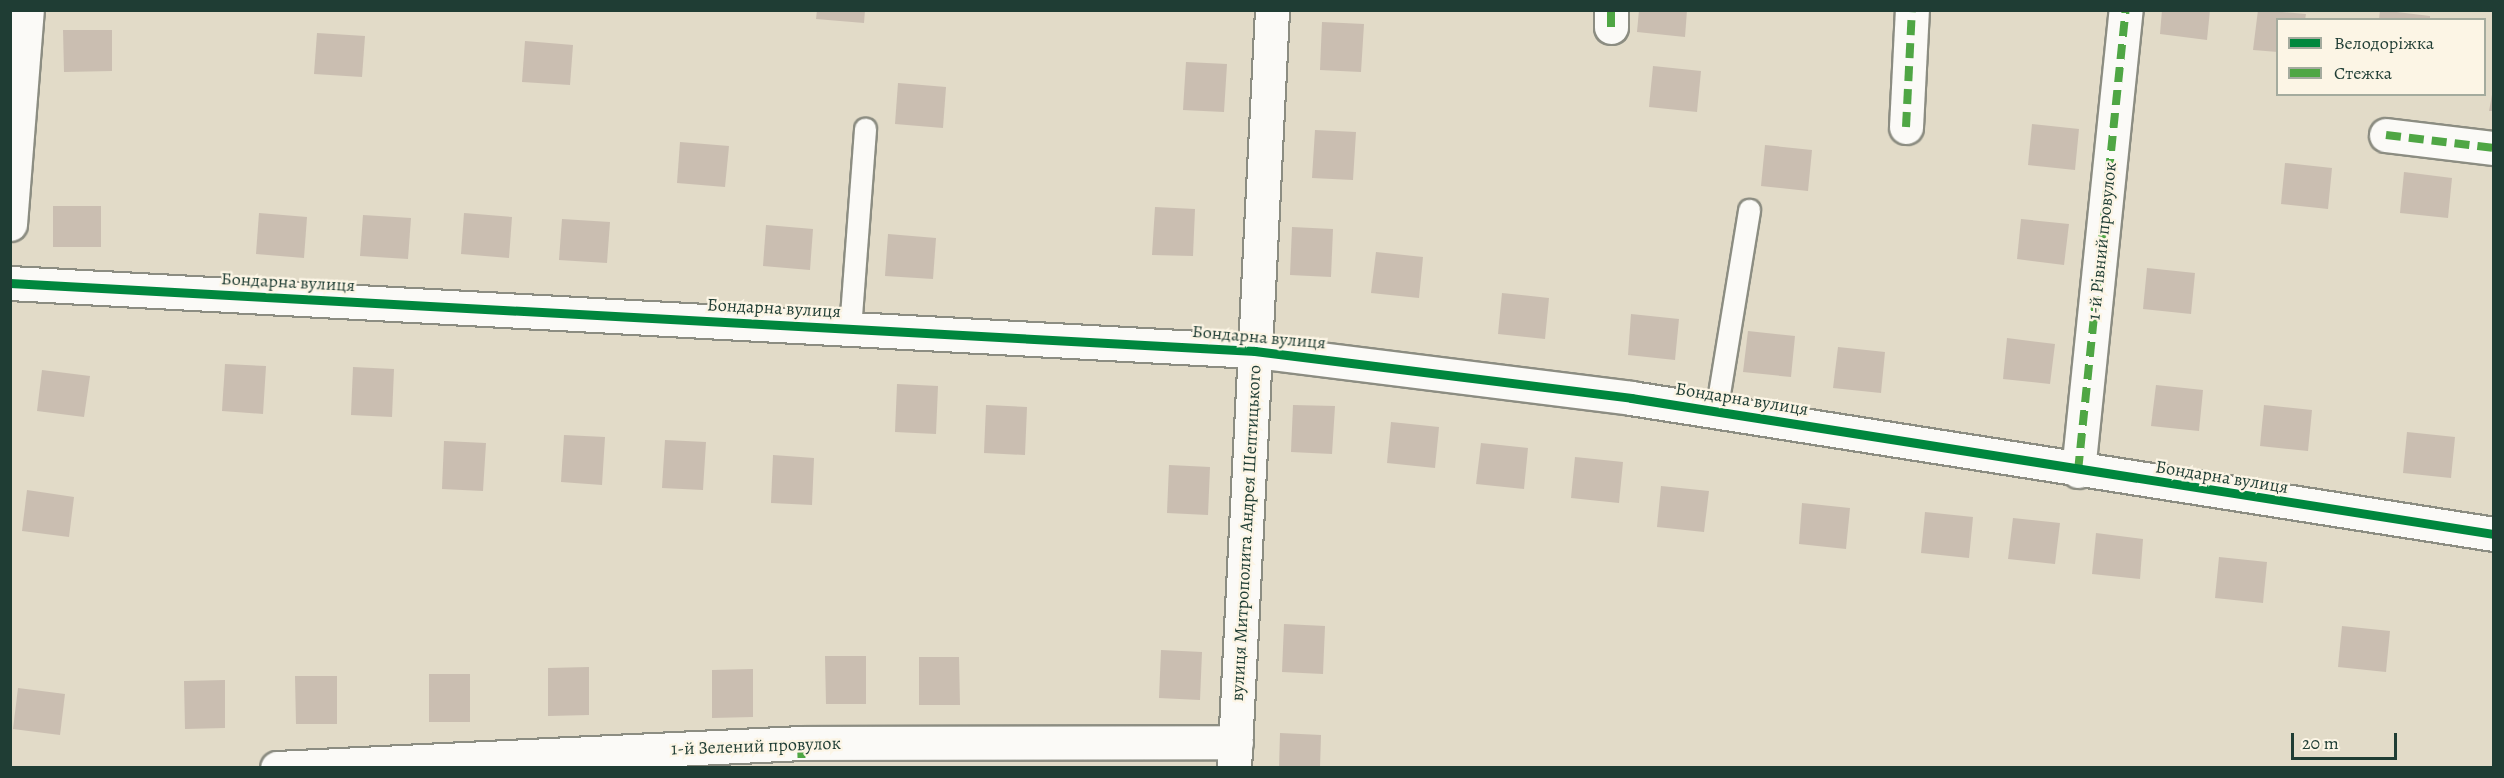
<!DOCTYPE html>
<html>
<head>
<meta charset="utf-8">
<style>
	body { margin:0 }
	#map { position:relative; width:2504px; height:778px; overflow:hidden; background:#e2dbc8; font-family:Alegreya,serif }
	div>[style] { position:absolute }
	.building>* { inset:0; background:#cabeb1 }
	.roads { filter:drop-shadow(2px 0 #8c8d82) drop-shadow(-2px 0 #8c8d82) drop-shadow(0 2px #8c8d82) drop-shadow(0 -2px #8c8d82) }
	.lane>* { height:21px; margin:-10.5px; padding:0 10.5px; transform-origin:10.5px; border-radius:10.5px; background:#fbfaf7 }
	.street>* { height:33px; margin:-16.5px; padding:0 16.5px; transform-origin:16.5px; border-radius:16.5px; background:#fbfaf7 }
	.quiet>* { height:8px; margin-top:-4px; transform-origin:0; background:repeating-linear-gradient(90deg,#4fa644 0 15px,transparent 0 23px) }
	.cycleway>* { height:9px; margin:-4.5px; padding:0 4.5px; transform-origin:4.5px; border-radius:4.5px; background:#00873e }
	span { translate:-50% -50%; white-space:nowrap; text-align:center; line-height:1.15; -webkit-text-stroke:4.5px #fcf5e5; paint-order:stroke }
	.street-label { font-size:18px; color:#1f3d34 }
	.frame { position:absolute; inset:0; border:12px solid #1f3d34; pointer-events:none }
	.legend { position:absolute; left:2276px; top:18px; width:210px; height:78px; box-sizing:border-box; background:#fcf5e5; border:2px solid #a4ab9e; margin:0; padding:8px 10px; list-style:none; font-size:18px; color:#1f3d34 }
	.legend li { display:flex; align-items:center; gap:12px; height:30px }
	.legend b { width:30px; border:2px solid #a4ab9e }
	.scale { position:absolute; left:2291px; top:733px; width:106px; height:27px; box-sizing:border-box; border:3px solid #1f3d34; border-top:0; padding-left:8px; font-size:18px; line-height:21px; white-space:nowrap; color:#1f3d34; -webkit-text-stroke:4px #fcf5e5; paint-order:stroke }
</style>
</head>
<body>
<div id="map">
	<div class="building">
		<i style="clip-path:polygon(817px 10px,865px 10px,864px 23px,816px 19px)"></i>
		<i style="clip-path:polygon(1639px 10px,1687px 10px,1685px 37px,1637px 32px)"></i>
		<i style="clip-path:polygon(2162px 10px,2210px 10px,2207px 40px,2160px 34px)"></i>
		<i style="clip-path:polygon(2258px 10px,2306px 14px,2305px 20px,2278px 20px,2278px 52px,2253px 50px)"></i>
		<i style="clip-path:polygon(2380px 10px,2430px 16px,2430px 20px,2379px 20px)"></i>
		<i style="clip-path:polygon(1322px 22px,1364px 24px,1361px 72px,1320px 70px)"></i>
		<i style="clip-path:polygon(63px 30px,112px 30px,112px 71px,64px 72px)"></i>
		<i style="clip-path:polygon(317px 33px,365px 36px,362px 77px,314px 74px)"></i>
		<i style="clip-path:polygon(525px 41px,573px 45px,570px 85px,522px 82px)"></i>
		<i style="clip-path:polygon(1186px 62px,1227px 64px,1224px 112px,1183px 110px)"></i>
		<i style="clip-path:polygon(1653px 66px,1701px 71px,1697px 112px,1649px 107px)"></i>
		<i style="clip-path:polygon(898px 83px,946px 87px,943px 128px,895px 124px)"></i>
		<i style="clip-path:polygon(2494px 84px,2494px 111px,2489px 111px)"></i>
		<i style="clip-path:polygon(2032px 124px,2079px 129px,2075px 170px,2028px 165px)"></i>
		<i style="clip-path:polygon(1315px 130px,1356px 132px,1353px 180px,1312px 178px)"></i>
		<i style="clip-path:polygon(680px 142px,729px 146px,725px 187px,677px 183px)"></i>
		<i style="clip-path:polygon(1765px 145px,1812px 150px,1808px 191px,1761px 186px)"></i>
		<i style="clip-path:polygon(2285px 163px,2332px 168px,2328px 209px,2281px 204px)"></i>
		<i style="clip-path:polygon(2404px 172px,2452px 178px,2448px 218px,2400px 213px)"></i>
		<i style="clip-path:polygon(53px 206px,101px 206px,101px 247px,53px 247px)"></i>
		<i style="clip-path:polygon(1155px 207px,1195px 209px,1193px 256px,1152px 255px)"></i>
		<i style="clip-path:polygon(259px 213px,307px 217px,304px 258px,256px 254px)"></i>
		<i style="clip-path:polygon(464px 213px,512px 217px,509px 258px,461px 254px)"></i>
		<i style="clip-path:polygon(363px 215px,411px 218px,408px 259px,360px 256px)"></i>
		<i style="clip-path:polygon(562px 219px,610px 222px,607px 263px,559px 260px)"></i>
		<i style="clip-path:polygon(2021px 219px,2069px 224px,2064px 265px,2017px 259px)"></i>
		<i style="clip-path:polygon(766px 225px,813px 229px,810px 270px,763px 266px)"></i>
		<i style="clip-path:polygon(1292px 227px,1333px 229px,1331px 277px,1290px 275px)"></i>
		<i style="clip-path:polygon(888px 234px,936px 238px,933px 279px,885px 276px)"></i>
		<i style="clip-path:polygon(1376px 252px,1423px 257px,1419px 298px,1371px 293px)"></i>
		<i style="clip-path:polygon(2147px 268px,2195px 273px,2191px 314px,2143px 309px)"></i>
		<i style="clip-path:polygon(1502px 293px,1549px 298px,1545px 339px,1498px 334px)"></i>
		<i style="clip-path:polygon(1631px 314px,1679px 319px,1675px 360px,1628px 355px)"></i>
		<i style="clip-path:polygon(1748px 331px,1795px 336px,1791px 377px,1743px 372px)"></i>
		<i style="clip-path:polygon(2007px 338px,2055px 344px,2050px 384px,2003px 379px)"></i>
		<i style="clip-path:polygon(1838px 347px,1885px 352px,1881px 393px,1833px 388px)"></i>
		<i style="clip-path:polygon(225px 364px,266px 366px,263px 414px,222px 411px)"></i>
		<i style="clip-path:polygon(353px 367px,394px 369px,392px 417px,351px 415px)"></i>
		<i style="clip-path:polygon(42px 370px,90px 376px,84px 417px,37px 411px)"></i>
		<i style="clip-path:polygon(897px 384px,938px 386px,936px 434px,895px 432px)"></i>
		<i style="clip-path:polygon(2156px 385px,2203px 390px,2199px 431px,2151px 426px)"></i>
		<i style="clip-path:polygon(986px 405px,1027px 407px,1025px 455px,984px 453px)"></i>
		<i style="clip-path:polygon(1293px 405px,1335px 406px,1332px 454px,1291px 452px)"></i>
		<i style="clip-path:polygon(2264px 405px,2312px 410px,2308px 451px,2260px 446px)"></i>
		<i style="clip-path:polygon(1391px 422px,1439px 427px,1435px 468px,1387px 463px)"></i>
		<i style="clip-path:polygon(2407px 432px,2455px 437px,2451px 478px,2403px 473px)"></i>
		<i style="clip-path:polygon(564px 435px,605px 437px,602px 485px,561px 482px)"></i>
		<i style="clip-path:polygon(665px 440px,706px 442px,703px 490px,662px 488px)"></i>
		<i style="clip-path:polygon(444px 441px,486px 443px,483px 491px,442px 489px)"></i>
		<i style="clip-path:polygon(1481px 443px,1528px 448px,1524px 489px,1476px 484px)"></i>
		<i style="clip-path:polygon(773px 455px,814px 458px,812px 505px,771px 503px)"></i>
		<i style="clip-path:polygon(1575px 457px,1623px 462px,1619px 503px,1571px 498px)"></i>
		<i style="clip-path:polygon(1169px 465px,1210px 467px,1208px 515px,1167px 513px)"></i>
		<i style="clip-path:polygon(1661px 486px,1709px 491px,1704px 532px,1657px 527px)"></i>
		<i style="clip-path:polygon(27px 490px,74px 497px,69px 537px,22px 531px)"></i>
		<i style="clip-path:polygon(1802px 503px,1850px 508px,1846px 549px,1799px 544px)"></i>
		<i style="clip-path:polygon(1925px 512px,1973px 517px,1969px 558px,1921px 553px)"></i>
		<i style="clip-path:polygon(2013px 518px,2060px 523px,2055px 564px,2008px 559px)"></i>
		<i style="clip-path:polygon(2096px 533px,2143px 539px,2140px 579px,2092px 574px)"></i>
		<i style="clip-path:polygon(2219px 557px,2267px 562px,2263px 603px,2215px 598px)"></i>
		<i style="clip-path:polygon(1284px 624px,1325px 626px,1323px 674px,1282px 672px)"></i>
		<i style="clip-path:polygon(2342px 626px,2390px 631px,2386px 672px,2338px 667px)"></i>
		<i style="clip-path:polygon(1161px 650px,1202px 652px,1200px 700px,1159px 698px)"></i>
		<i style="clip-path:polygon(825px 656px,866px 656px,866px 704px,826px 704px)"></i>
		<i style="clip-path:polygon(919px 657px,959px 657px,960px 705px,919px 705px)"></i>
		<i style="clip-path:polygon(589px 667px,589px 715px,548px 716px,548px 668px)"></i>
		<i style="clip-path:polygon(753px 669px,753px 717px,712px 718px,712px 670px)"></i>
		<i style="clip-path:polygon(429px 674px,470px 674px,470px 722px,429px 722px)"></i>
		<i style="clip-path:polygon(295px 676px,337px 676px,337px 724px,296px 724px)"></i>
		<i style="clip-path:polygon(225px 680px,225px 728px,185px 729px,184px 681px)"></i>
		<i style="clip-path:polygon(18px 688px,65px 694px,60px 735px,13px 729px)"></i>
		<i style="clip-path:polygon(1280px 733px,1321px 735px,1320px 768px,1279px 768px)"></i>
	</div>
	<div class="roads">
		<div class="lane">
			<i style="left:850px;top:329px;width:201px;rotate:-85.7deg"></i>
			<i style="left:1716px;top:412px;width:205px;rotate:-80.7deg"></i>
		</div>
		<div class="street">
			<i style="left:1611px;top:27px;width:17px;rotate:-90deg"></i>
			<i style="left:1906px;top:127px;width:117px;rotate:-87.1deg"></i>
			<i style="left:2386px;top:135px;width:109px;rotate:6.9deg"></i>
			<i style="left:10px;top:224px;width:215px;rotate:-85.5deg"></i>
			<i style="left:10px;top:283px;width:1247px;rotate:3.13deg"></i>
			<i style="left:1255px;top:351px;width:379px;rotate:7.1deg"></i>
			<i style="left:1631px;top:398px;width:874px;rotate:8.96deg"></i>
			<i style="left:2078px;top:471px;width:463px;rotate:-84.1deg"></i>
			<i style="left:277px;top:768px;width:525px;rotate:-2.73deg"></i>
			<i style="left:801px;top:743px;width:435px;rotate:-0.1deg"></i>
			<i style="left:1234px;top:768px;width:759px;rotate:-87.13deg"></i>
		</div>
	</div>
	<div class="quiet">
		<i style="left:1611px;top:27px;width:17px;rotate:-90deg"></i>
		<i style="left:1906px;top:127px;width:117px;rotate:-87.1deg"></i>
		<i style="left:2386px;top:135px;width:109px;rotate:6.9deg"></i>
		<i style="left:2078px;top:471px;width:463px;rotate:-84.1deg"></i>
		<i style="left:801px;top:743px;width:25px;rotate:88deg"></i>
		<i style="left:315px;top:767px;width:1px;rotate:90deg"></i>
	</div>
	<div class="cycleway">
		<i style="left:10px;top:283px;width:1247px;rotate:3.13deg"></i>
		<i style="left:1255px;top:351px;width:379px;rotate:7.1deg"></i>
		<i style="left:1631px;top:398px;width:874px;rotate:8.96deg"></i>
	</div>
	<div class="street-label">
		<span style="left:2102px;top:241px;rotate:-84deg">1-й Рівний провулок</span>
		<span style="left:288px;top:282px;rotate:3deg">Бондарна вулиця</span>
		<span style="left:774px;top:308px;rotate:3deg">Бондарна вулиця</span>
		<span style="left:1259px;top:337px;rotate:5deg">Бондарна вулиця</span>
		<span style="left:1742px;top:399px;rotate:9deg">Бондарна вулиця</span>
		<span style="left:2222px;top:477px;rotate:9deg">Бондарна вулиця</span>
		<span style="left:1246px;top:533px;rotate:-87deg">вулиця Митрополита Андрея Шептицького</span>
		<span style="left:756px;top:746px;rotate:-2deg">1-й Зелений провулок</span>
	</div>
	<div class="frame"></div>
	<ul class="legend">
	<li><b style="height:8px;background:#00873e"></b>Велодоріжка</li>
	<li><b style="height:8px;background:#4fa644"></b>Стежка</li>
	</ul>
	<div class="scale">20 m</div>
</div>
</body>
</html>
